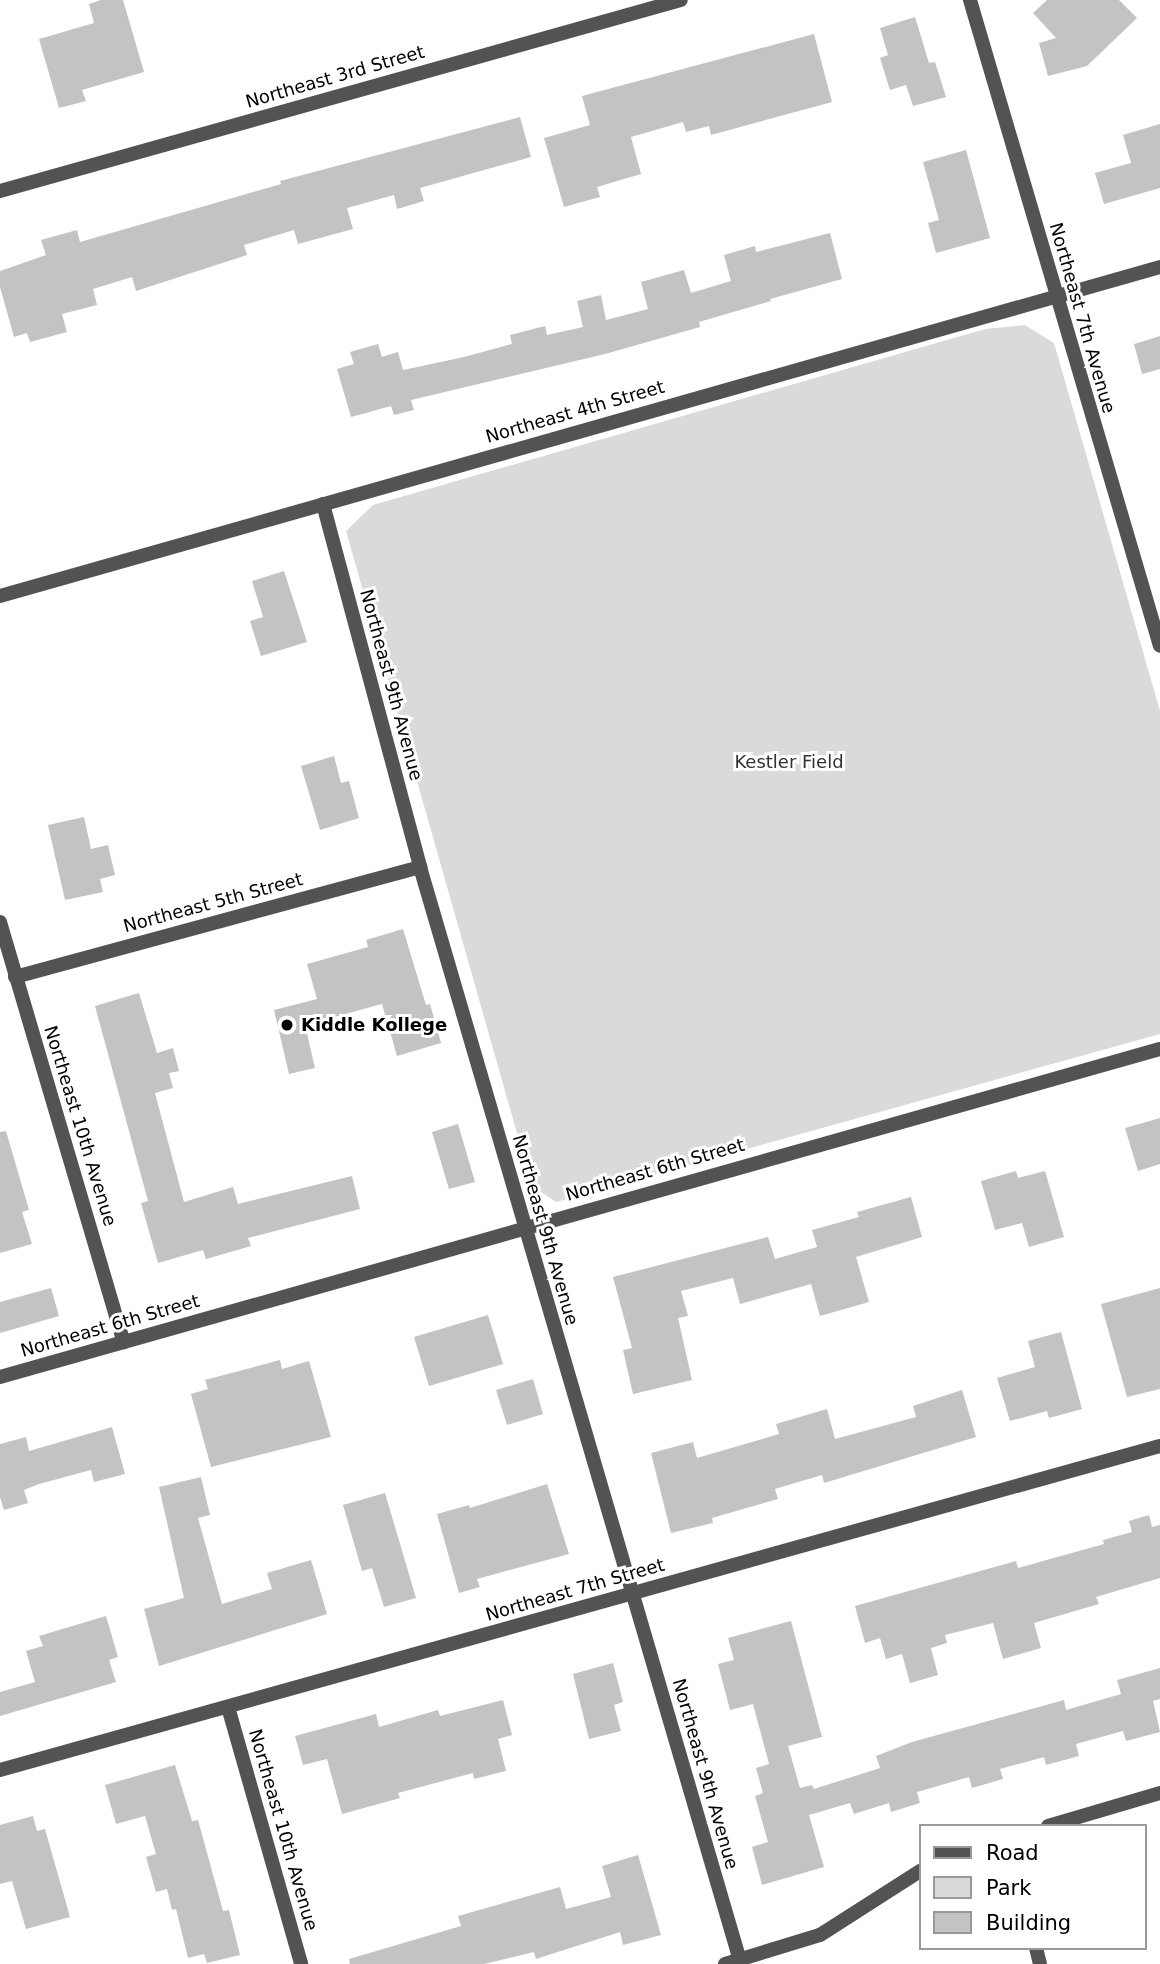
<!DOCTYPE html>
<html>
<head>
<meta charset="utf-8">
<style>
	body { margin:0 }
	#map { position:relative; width:1160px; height:1964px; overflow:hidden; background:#fff; font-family:"DejaVu Sans",sans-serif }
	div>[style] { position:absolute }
	.green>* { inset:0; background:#dadada }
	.building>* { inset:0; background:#c3c3c3 }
	.minor>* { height:14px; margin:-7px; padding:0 7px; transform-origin:7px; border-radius:7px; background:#535353 }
	.dots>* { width:19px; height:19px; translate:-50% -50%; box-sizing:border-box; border:4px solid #fff; border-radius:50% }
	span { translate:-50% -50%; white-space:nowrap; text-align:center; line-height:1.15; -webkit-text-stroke:6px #fff; paint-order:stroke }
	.street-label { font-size:18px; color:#000 }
	.park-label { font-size:18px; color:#313131 }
	.poi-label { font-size:18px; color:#000; font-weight:700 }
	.left { translate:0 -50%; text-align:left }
	.legend { position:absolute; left:919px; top:1824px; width:228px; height:126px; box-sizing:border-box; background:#fff; border:2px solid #999; margin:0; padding:9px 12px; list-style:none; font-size:21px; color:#000 }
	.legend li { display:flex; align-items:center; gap:14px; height:35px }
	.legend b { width:35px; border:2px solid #999 }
</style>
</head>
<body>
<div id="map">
	<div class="green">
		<i style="clip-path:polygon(1025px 325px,1054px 343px,1160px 711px,1160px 1034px,556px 1202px,532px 1186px,346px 531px,373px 505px,985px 329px)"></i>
	</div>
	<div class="building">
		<i style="clip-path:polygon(101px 0,123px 0,144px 72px,82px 90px,86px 101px,59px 108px,39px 39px,94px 23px,89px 4px)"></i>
		<i style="clip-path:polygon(1047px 0,1119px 0,1137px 18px,1087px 66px,1048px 76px,1039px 43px,1056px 38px,1033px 13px)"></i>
		<i style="clip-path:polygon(915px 17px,929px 63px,935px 62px,946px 97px,913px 106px,906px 85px,890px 90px,880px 58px,888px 55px,880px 28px)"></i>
		<i style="clip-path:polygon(814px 34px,832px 102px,711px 135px,709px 126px,686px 132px,683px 122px,631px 137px,641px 174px,597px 187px,600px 197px,564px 207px,544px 138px,590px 125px,582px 96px)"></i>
		<i style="clip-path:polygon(520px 117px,531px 157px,420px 188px,424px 201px,397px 209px,394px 195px,347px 208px,353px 229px,298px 244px,294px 230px,244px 245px,247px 255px,136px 291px,132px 277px,93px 289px,97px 305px,62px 314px,67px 332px,30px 342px,27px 333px,14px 337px,0 287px,0 271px,46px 255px,41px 240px,77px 230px,80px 242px,281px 184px,280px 181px)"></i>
		<i style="clip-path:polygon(1160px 124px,1160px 188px,1104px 204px,1095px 173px,1131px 163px,1123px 135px)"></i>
		<i style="clip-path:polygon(966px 150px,990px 238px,936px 253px,928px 223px,939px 220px,923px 162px)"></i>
		<i style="clip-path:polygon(830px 233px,842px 279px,770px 299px,771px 301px,699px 322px,700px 327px,605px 354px,411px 400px,414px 410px,394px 415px,391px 406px,351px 417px,337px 369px,354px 364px,350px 352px,378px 344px,382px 357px,398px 352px,403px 370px,464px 357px,512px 344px,510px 335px,545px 326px,547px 335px,583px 327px,577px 301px,601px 295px,606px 320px,648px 309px,641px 282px,684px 270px,691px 293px,731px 281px,724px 255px,755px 246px,756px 252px)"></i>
		<i style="clip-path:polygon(1160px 336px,1160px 369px,1142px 374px,1134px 344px)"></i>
		<i style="clip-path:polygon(284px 571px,307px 642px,261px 656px,250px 621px,263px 617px,252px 581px)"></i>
		<i style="clip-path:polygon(334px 756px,341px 783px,349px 781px,359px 818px,320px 830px,301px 766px)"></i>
		<i style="clip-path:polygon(84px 817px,91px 849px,108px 845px,115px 875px,100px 879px,103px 892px,65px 900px,48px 825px)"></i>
		<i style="clip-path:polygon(403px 929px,426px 1005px,430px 1004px,441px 1043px,397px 1056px,382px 1004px,305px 1025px,315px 1068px,289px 1074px,274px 1010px,317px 999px,307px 964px,368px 947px,366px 940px)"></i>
		<i style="clip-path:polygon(139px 993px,157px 1053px,173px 1048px,179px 1071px,169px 1073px,173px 1088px,155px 1093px,184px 1202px,233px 1187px,238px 1204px,352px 1176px,360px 1209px,248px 1238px,251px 1246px,206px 1259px,203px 1250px,158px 1263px,141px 1203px,148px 1201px,95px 1006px)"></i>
		<i style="clip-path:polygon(1160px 1118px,1160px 1164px,1138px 1171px,1125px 1128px)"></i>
		<i style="clip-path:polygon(458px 1124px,475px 1182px,449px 1189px,432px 1132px)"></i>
		<i style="clip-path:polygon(6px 1131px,29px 1210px,22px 1212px,32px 1244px,0 1253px,0 1132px)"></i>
		<i style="clip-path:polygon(1016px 1171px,1018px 1178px,1045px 1171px,1064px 1237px,1029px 1247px,1022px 1223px,995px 1230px,981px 1181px)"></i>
		<i style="clip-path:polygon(911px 1197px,922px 1237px,856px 1257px,869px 1302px,820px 1316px,811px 1284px,740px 1304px,733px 1278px,681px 1291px,688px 1316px,678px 1318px,692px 1380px,633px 1394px,623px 1350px,632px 1348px,613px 1277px,768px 1237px,775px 1259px,817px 1247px,812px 1230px,859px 1217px,857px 1212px)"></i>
		<i style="clip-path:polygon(51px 1288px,59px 1316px,0 1333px,0 1302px)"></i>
		<i style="clip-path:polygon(1160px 1288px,1160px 1389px,1127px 1397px,1101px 1304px)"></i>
		<i style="clip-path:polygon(488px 1315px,503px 1364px,429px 1386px,414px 1337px)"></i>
		<i style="clip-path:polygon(1061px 1332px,1082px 1409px,1049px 1418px,1047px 1411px,1010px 1421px,997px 1378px,1035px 1367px,1028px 1341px)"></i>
		<i style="clip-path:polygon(280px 1360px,282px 1369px,309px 1361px,331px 1437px,211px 1467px,191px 1394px,208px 1389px,205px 1380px)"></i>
		<i style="clip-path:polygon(533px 1379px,543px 1414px,507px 1425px,496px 1390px)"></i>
		<i style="clip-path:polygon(962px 1390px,976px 1437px,824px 1483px,822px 1475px,775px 1489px,778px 1499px,712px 1518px,713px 1523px,671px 1533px,651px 1453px,693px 1442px,697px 1458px,779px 1434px,776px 1424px,827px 1409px,835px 1439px,916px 1417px,913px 1406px)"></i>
		<i style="clip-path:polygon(112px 1427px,125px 1474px,94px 1482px,91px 1470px,39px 1484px,24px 1490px,28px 1503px,4px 1510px,0 1497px,0 1444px,26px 1437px,29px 1451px)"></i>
		<i style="clip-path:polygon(201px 1477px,210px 1515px,198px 1518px,222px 1604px,272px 1589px,267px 1573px,311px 1560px,327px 1614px,159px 1666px,144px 1609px,184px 1598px,159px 1487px)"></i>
		<i style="clip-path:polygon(547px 1484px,569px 1554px,477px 1579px,480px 1587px,459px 1593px,437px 1514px,469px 1505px,470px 1508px)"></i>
		<i style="clip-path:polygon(385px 1493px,416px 1598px,384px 1607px,372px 1568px,362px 1571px,343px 1505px)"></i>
		<i style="clip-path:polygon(1149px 1515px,1152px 1527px,1160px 1525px,1160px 1578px,1096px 1597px,1099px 1604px,1034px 1623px,1041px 1648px,1003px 1659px,993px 1623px,945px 1635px,947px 1643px,931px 1648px,938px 1675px,910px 1683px,902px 1654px,886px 1659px,880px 1638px,865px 1643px,855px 1606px,1016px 1561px,1018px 1568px,1104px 1544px,1103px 1540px,1132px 1532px,1129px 1521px)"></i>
		<i style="clip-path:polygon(106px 1616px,118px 1657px,109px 1660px,116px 1682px,0 1716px,0 1692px,35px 1682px,26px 1651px,43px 1646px,39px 1636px)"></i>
		<i style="clip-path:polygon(791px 1621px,822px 1737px,788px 1746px,800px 1788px,812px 1785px,814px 1789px,880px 1768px,876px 1756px,912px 1742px,1064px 1700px,1066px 1710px,1121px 1694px,1117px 1680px,1160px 1668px,1160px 1699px,1153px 1701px,1160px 1732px,1126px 1741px,1123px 1731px,1076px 1744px,1079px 1756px,1046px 1765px,1044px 1757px,1000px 1769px,1003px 1779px,972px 1788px,969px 1777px,917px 1792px,920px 1803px,891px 1812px,889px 1803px,854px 1814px,850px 1803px,809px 1815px,824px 1867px,762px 1885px,752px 1847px,768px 1842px,755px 1796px,763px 1793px,756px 1768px,769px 1764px,753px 1704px,730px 1710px,718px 1664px,734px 1660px,728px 1638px)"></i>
		<i style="clip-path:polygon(613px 1663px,623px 1702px,614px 1705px,621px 1731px,589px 1739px,573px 1674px)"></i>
		<i style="clip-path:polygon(503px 1700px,512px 1735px,498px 1739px,506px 1771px,474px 1779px,473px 1773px,398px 1793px,400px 1798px,342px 1814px,327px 1759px,303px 1765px,295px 1736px,376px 1714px,379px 1727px,438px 1710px,440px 1716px)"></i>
		<i style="clip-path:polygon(175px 1765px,192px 1821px,198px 1820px,223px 1911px,229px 1910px,240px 1955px,207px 1963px,204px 1954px,188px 1958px,176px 1909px,172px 1910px,167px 1889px,156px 1892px,146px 1857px,156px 1854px,145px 1816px,116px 1824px,105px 1785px)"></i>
		<i style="clip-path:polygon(33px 1816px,37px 1831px,45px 1829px,70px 1917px,26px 1929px,12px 1881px,0 1884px,0 1825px)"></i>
		<i style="clip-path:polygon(638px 1855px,661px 1935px,623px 1945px,620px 1932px,536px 1959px,534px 1952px,484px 1964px,350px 1964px,349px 1959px,461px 1926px,458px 1916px,560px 1887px,566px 1909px,611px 1897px,602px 1866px)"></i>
	</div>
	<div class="minor">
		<i style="left:970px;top:0;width:673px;rotate:73.61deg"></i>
		<i style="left:0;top:191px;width:707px;rotate:-15.67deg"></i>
		<i style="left:323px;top:504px;width:376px;rotate:75deg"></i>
		<i style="left:420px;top:867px;width:1143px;rotate:73.69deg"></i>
		<i style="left:0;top:596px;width:1206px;rotate:-15.83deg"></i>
		<i style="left:0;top:922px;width:438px;rotate:73.6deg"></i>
		<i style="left:15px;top:977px;width:420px;rotate:-15.2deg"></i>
		<i style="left:0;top:1377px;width:1205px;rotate:-15.79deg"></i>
		<i style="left:228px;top:1707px;width:267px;rotate:74.1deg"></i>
		<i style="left:0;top:1770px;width:1204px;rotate:-15.61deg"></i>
		<i style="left:1048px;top:1826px;width:117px;rotate:-16.4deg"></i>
		<i style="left:1036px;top:1948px;width:16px;rotate:76deg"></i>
		<i style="left:725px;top:1964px;width:99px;rotate:-17deg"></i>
		<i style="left:820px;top:1935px;width:119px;rotate:-32.6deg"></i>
	</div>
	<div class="dots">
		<i style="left:287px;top:1025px;background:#000"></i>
	</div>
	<div class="street-label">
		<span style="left:335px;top:77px;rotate:-16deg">Northeast 3rd Street</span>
		<span style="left:1082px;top:318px;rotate:74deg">Northeast 7th Avenue</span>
		<span style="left:575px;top:412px;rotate:-16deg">Northeast 4th Street</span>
		<span style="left:391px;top:685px;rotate:75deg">Northeast 9th Avenue</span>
		<span style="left:213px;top:903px;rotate:-15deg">Northeast 5th Street</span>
		<span style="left:80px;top:1126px;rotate:73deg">Northeast 10th Avenue</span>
		<span style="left:655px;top:1170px;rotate:-16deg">Northeast 6th Street</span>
		<span style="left:545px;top:1230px;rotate:74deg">Northeast 9th Avenue</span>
		<span style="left:110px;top:1326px;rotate:-16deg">Northeast 6th Street</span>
		<span style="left:575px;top:1590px;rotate:-16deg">Northeast 7th Street</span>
		<span style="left:705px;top:1774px;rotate:74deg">Northeast 9th Avenue</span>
		<span style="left:283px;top:1830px;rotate:74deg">Northeast 10th Avenue</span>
	</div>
	<div class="park-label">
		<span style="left:789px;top:762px">Kestler Field</span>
	</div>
	<div class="poi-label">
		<span class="left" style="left:301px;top:1025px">Kiddle Kollege</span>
	</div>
	<ul class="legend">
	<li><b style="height:9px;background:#535353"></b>Road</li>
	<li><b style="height:19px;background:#dadada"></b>Park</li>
	<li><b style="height:19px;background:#c3c3c3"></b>Building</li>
	</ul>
</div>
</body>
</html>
